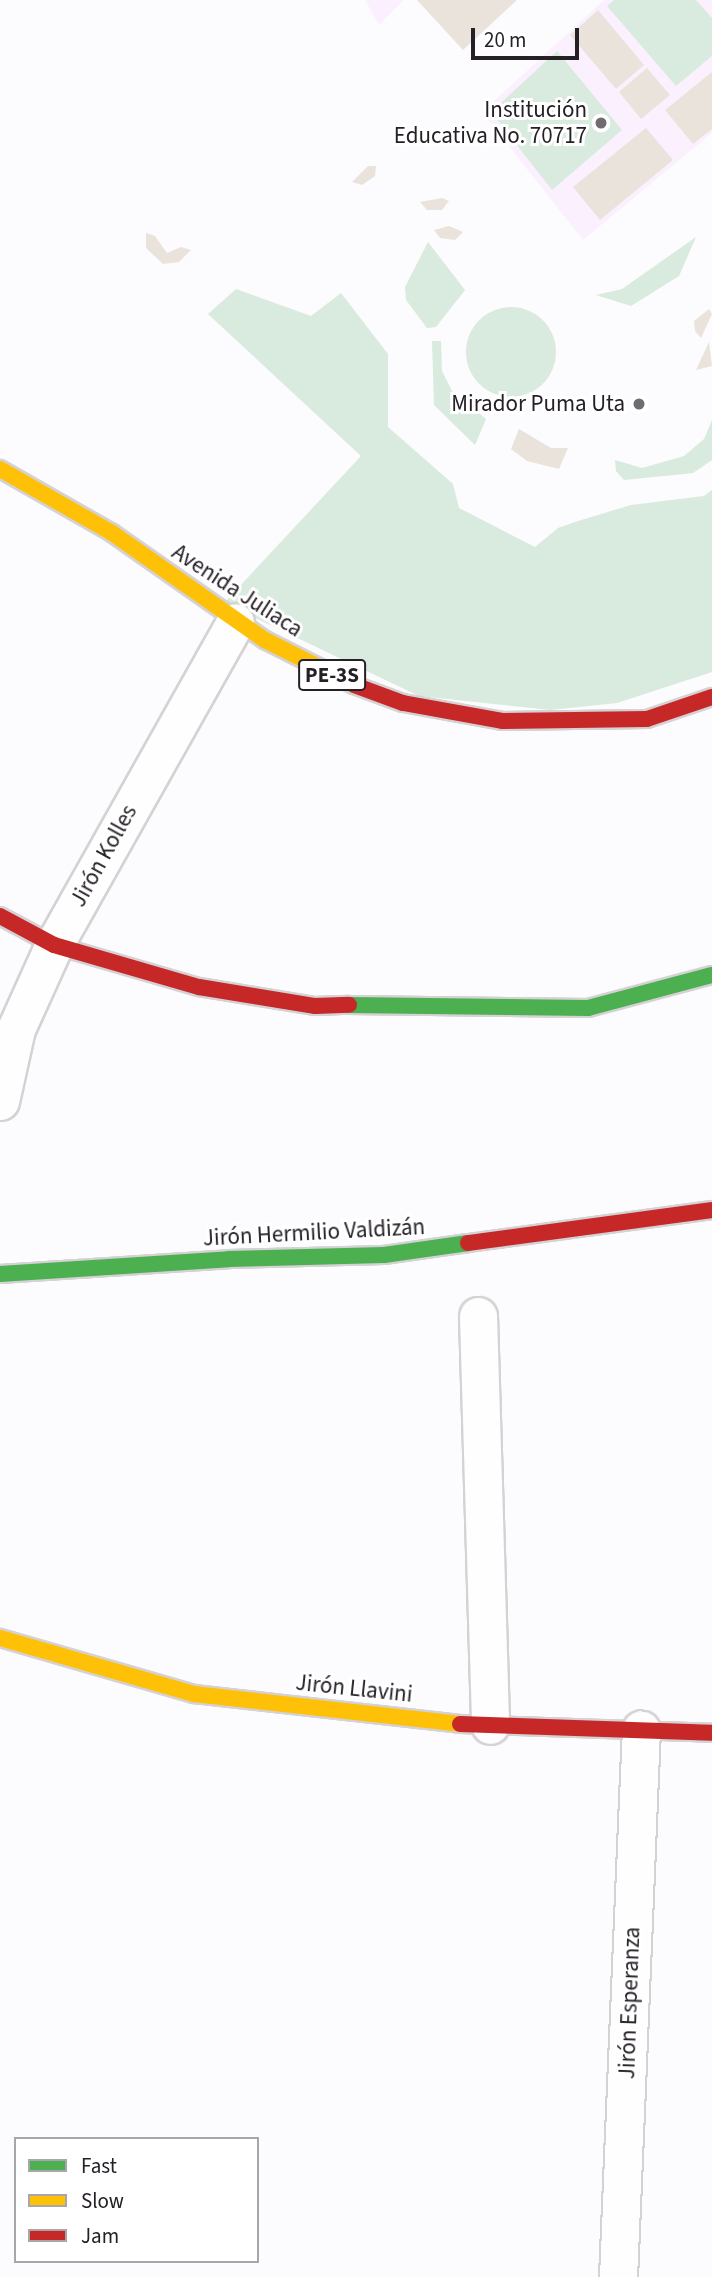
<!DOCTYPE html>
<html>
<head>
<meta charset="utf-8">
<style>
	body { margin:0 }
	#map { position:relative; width:712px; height:2277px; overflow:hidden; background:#fcfbfd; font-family:"Source Sans 3",sans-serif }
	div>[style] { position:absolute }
	.built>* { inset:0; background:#fbf1fe }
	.green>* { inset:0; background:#d9eade }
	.round { border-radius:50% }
	.building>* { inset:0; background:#eae3db }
	.roads { filter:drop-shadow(2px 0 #d4d2d5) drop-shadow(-2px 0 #d4d2d5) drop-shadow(0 2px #d4d2d5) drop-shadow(0 -2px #d4d2d5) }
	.street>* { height:37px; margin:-18.5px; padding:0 18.5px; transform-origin:18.5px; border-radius:18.5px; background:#fffeff }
	.fast>* { height:16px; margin:-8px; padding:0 8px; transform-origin:8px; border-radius:8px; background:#4caf50 }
	.slow>* { height:16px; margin:-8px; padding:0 8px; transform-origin:8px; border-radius:8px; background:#ffc107 }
	.jam>* { height:16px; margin:-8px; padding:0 8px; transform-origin:8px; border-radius:8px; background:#c62828 }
	.dots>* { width:19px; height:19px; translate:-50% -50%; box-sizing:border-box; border:4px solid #fff; border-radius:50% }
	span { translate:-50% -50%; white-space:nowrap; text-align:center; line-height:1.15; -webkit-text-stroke:6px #fff; paint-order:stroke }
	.shield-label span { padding:2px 5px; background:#fff; border:2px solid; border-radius:5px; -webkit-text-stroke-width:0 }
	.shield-label { font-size:21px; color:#252026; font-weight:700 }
	.poi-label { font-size:23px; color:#252026 }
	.right { translate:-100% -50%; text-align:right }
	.street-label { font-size:23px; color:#252026 }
	.legend { position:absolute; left:14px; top:2137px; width:245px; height:126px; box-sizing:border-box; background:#fff; border:2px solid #a8a6a8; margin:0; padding:9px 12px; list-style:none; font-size:21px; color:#252026 }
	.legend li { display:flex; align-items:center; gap:14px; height:35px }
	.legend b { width:35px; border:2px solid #a8a6a8 }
	.scale { position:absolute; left:471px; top:28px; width:108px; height:32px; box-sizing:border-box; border:4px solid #252026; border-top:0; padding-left:9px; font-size:21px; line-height:24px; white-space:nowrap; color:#252026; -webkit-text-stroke:5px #fff; paint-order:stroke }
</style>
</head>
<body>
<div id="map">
	<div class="built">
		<i style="clip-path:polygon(365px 0,404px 0,379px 25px)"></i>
		<i style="clip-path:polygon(604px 0,712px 0,712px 133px,583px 240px,482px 112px)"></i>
	</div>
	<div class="green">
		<i style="clip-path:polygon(614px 0,696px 0,712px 18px,712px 56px,676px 86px,607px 6px)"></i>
		<i style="clip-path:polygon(557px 51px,622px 130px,552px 190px,491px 112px)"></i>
		<i style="clip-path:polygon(696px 237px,679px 276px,631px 306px,596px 295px,622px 289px)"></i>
		<i style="clip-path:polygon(428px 242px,465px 290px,436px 327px,427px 328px,406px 300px,405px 287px)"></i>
		<i style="clip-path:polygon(236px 289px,311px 316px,341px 293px,388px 354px,388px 427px,453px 484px,459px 508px,535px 547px,558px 528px,575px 522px,631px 505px,704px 496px,712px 490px,712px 672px,617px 703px,550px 710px,419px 696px,224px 603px,361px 456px,208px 314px)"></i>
		<i class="round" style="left:466px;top:307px;width:90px;height:90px"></i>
		<i style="clip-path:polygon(432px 341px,441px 341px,442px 371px,452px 391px,486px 419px,475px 445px,434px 405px)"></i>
		<i style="clip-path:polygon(712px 420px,712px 460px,693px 473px,624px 480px,616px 471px,615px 460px,642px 468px,684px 456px,704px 439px)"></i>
	</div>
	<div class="building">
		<i style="clip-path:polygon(417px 0,517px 0,463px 50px)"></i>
		<i style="clip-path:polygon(598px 10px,644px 65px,616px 89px,570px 35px)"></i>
		<i style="clip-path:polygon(647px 68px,670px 95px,641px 119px,619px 92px)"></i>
		<i style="clip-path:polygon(712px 72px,712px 129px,693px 144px,665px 110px)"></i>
		<i style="clip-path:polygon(646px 128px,673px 160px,600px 220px,573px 187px)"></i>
		<i style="clip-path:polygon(368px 166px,376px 166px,375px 176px,362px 185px,352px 182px)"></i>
		<i style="clip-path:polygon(442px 198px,449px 201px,442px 210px,427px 210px,420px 202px)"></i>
		<i style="clip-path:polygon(449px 226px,463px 232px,455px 240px,440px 238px,434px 230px)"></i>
		<i style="clip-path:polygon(146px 233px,155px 236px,167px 253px,181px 247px,191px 250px,179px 262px,163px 264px,146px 248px)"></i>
		<i style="clip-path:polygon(709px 309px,712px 314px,701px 338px,695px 331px,694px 321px)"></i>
		<i style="clip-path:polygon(709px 342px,712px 366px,696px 370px)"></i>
		<i style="clip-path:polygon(519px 429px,551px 448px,568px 448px,559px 469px,527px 461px,511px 449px)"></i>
	</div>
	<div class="roads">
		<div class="street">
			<i style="left:0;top:1101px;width:74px;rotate:-77.5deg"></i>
			<i style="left:16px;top:1029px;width:92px;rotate:-65.7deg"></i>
			<i style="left:54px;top:945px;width:370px;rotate:-60.7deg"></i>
			<i style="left:478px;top:1316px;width:409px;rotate:88.3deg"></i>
			<i style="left:618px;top:2277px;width:548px;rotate:-87.6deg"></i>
		</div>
		<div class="fast">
			<i style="left:349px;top:1005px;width:239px;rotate:0.7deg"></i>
			<i style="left:588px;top:1008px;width:128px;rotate:-14.9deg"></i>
			<i style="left:0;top:1274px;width:229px;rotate:-3.7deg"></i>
			<i style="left:229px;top:1259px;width:155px;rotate:-1.5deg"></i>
			<i style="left:384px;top:1255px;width:85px;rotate:-8.1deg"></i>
		</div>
		<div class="slow">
			<i style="left:0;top:469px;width:129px;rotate:29.7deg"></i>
			<i style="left:112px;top:533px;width:187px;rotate:35deg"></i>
			<i style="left:265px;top:640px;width:100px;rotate:26.8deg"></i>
			<i style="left:0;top:1638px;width:202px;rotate:16.1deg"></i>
			<i style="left:194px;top:1694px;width:268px;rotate:6.4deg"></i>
		</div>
		<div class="jam">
			<i style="left:354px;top:685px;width:52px;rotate:20.2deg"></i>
			<i style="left:403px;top:703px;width:102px;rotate:10.2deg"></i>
			<i style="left:503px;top:721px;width:144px;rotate:-0.8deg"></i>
			<i style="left:647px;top:719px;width:69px;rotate:-18.7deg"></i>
			<i style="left:0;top:916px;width:61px;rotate:28.2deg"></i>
			<i style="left:54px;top:945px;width:151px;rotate:16.2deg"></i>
			<i style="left:199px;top:987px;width:118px;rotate:9.3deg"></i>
			<i style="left:315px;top:1006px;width:34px;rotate:-2deg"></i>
			<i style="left:468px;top:1243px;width:246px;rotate:-7.7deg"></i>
			<i style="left:460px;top:1724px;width:252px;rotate:2deg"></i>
		</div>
	</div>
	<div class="dots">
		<i style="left:601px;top:123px;background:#706d71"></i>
		<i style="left:639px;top:404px;background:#706d71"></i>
	</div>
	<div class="shield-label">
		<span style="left:332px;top:675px">PE-3S</span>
	</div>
	<div class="poi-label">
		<span class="right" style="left:587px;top:123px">Institución<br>Educativa No. 70717</span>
		<span class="right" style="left:625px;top:404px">Mirador Puma Uta</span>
	</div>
	<div class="street-label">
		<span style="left:237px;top:591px;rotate:33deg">Avenida Juliaca</span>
		<span style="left:104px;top:856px;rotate:-61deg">Jirón Kolles</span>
		<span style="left:314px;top:1233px;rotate:-3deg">Jirón Hermilio Valdizán</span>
		<span style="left:354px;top:1689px;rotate:6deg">Jirón Llavini</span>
		<span style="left:630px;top:2003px;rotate:-88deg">Jirón Esperanza</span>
	</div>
	<ul class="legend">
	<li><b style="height:9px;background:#4caf50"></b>Fast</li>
	<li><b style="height:9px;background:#ffc107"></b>Slow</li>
	<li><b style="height:9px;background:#c62828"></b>Jam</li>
	</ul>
	<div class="scale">20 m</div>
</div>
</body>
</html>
